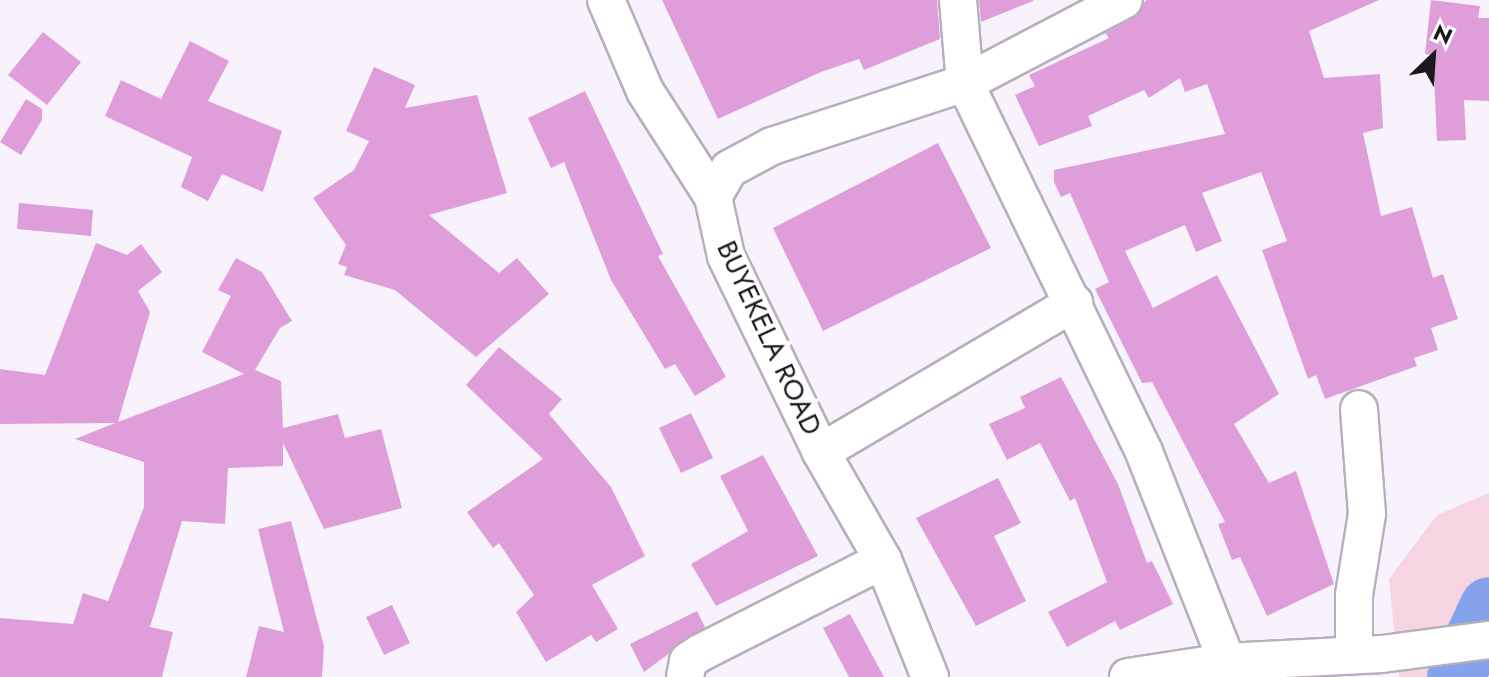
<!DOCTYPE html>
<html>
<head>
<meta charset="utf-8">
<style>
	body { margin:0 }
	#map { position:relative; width:1489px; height:677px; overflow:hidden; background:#f8f2fd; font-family:Jost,sans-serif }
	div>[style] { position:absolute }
	.green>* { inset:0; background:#f6d4e2 }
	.river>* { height:58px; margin:-29px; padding:0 29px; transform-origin:29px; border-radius:29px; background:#84a3ea }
	.building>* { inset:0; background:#df9eda }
	.roads { filter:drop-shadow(2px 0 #b6b0bc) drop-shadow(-2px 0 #b6b0bc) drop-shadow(0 2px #b6b0bc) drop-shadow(0 -2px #b6b0bc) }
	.minor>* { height:36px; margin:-18px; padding:0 18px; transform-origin:18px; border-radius:18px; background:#fff }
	span { translate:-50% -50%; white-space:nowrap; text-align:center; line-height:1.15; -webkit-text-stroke:8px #fff; paint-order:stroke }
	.street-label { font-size:28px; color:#1b181d }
	.north { position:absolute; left:1393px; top:16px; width:80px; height:80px; -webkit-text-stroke:6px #fff; paint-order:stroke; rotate:25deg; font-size:22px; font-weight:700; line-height:32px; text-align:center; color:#1b181d }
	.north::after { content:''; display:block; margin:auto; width:28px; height:36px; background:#1b181d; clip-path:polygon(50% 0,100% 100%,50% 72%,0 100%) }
</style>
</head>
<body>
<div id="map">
	<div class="green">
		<i style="clip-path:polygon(1489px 493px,1489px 677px,1399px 677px,1389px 579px,1437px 515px)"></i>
	</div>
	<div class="river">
		<i style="left:1456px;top:677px;width:78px;rotate:-65.1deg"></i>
	</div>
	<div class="building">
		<i style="clip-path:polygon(662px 0,937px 0,940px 39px,864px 70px,859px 59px,821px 72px,718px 119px)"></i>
		<i style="clip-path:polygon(979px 0,1033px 0,1033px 1px,981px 22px)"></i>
		<i style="clip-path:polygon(1146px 0,1379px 0,1309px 31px,1324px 78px,1380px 74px,1383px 128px,1363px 133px,1381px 216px,1412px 207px,1433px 278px,1443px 274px,1458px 319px,1431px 328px,1438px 350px,1414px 358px,1417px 366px,1325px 399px,1316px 375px,1308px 379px,1262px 250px,1287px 241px,1261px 172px,1202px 193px,1222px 241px,1196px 252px,1185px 225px,1125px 251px,1153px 308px,1217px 275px,1279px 394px,1234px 424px,1269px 483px,1296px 471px,1334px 584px,1267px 616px,1240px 557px,1232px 560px,1218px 524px,1225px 522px,1152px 382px,1142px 383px,1095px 289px,1109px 282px,1070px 193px,1061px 197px,1054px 182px,1054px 170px,1225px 134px,1207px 84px,1185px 92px,1180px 78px,1149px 98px,1144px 90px,1088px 116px,1092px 126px,1039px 146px,1015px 95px,1035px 86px,1029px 75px,1109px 38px,1105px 33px,1134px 18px)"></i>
		<i style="clip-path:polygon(1431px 0,1480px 6px,1478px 18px,1489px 18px,1489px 101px,1464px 100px,1466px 140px,1437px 141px,1433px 55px,1425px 54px)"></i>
		<i style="clip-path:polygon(43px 32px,81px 62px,47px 105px,8px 75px)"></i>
		<i style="clip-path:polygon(190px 41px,229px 61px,208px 101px,282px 131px,263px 192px,222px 174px,208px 201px,181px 187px,192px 157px,105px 116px,121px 80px,161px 99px)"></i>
		<i style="clip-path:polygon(374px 67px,415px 85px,405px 108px,477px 95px,507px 193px,429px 215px,499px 273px,517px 258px,549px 294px,476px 357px,395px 290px,344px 275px,347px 267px,338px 264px,346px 245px,313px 198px,354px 170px,369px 141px,346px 131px)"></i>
		<i style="clip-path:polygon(585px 91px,663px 254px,658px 256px,726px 377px,695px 396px,675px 364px,665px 369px,611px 280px,564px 162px,551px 168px,528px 118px)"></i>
		<i style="clip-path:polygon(26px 99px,42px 109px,42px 120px,21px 155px,0 142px)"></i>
		<i style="clip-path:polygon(938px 143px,991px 248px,823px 331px,773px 228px)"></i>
		<i style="clip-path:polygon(19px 203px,93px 210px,91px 236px,17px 229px)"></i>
		<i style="clip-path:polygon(96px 243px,127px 255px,141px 244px,162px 272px,138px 291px,150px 312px,118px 422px,244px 374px,202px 352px,231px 296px,218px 290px,236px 258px,262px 272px,292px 321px,280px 328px,255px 370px,281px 381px,283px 428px,338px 414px,345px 438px,381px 429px,402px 508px,324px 529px,283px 443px,283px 466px,228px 468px,225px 524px,182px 521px,150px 627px,173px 632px,162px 677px,0 677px,0 618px,73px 624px,83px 593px,108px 601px,144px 507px,144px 462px,75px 439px,115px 423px,0 424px,0 369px,45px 375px)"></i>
		<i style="clip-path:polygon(499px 347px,562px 399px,549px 414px,611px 487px,645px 556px,592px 585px,618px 629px,596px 642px,591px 635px,546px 662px,516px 612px,534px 595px,499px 543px,493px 548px,467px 512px,543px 459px,466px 385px)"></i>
		<i style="clip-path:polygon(1061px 377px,1118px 484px,1147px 563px,1152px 561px,1173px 604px,1120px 630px,1115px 621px,1067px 647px,1048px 612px,1107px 582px,1075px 498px,1070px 501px,1040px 443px,1007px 460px,989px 424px,1025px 408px,1020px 397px)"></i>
		<i style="clip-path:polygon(691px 413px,713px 458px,681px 473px,659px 428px)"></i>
		<i style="clip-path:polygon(763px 455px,818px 556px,716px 606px,691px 564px,748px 531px,720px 476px)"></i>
		<i style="clip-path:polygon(998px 478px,1021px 523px,994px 536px,1026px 601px,976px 626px,916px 518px)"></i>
		<i style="clip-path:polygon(291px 521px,324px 646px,322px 677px,246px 677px,259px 626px,284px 632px,258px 529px)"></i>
		<i style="clip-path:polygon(392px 605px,410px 643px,384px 655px,366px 617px)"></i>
		<i style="clip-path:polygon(697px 611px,705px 627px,644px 672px,630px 644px)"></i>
		<i style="clip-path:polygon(850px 614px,884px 677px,849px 677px,823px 628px)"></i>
	</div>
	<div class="roads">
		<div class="minor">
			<i style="left:606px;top:0;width:99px;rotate:66.8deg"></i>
			<i style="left:645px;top:91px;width:126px;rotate:57.3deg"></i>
			<i style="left:958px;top:0;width:83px;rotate:85.2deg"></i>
			<i style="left:965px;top:83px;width:410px;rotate:64.1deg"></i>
			<i style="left:1144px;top:452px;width:242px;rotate:68.4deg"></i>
			<i style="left:821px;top:452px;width:294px;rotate:-30.5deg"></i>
			<i style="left:1354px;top:655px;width:60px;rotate:-90deg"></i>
			<i style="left:1354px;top:595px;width:82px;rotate:-80.9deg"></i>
			<i style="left:1367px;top:514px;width:105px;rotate:-94.4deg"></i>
			<i style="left:685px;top:677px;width:16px;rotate:-79deg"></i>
			<i style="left:688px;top:661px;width:14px;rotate:-34deg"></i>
			<i style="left:700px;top:653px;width:205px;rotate:-26.9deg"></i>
			<i style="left:930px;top:677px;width:126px;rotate:-111.9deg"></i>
			<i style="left:883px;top:560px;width:125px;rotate:-119.9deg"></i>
			<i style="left:821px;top:452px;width:218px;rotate:-115.9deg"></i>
			<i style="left:726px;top:256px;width:60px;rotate:-102.4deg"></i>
			<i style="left:713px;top:197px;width:32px;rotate:-60deg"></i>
			<i style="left:729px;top:169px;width:49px;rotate:-28.1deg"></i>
			<i style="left:772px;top:146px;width:203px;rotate:-18.1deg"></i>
			<i style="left:965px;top:83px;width:179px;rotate:-27.6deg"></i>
			<i style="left:1128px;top:677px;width:98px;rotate:-8.8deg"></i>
			<i style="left:1225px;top:662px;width:157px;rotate:-2.9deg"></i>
			<i style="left:1382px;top:654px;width:108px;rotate:-7.5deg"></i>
		</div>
	</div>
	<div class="street-label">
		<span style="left:769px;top:338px;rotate:65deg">BUYEKELA ROAD</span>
	</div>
	<div class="north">N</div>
</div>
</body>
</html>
